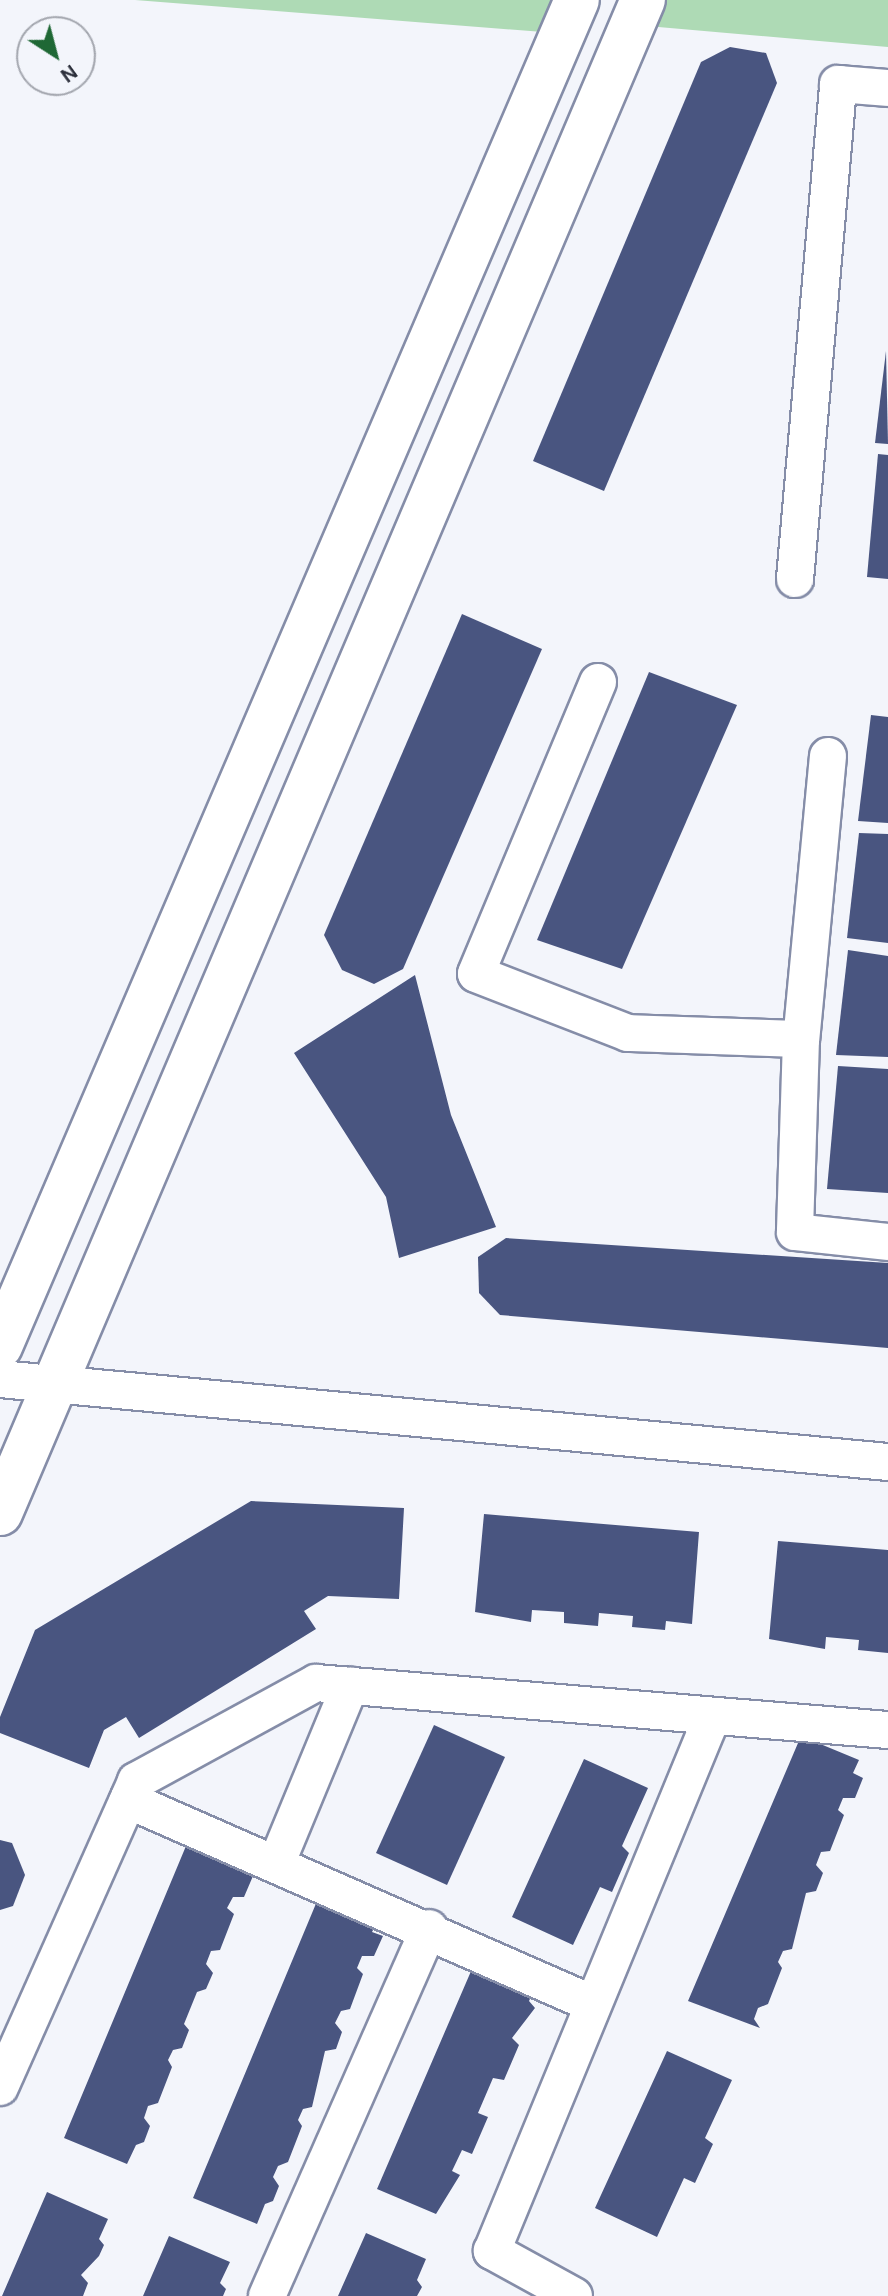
<!DOCTYPE html>
<html>
<head>
<meta charset="utf-8">
<style>
	body { margin:0 }
	#map { position:relative; width:888px; height:2296px; overflow:hidden; background:#f3f5fb; font-family:Karla,sans-serif }
	div>[style] { position:absolute }
	.green>* { inset:0; background:#aedab5 }
	.building>* { inset:0; background:#495580 }
	.roads { filter:drop-shadow(2px 0 #858da8) drop-shadow(-2px 0 #858da8) drop-shadow(0 2px #858da8) drop-shadow(0 -2px #858da8) }
	.minor>* { height:36px; margin:-18px; padding:0 18px; transform-origin:18px; border-radius:18px; background:#fff }
	.tertiary>* { height:44px; margin:-22px; padding:0 22px; transform-origin:22px; border-radius:22px; background:#fff }
	span { translate:-50% -50%; white-space:nowrap; text-align:center; line-height:1.15; -webkit-text-stroke:8px #f3f5fb; paint-order:stroke }
	.north { position:absolute; left:16px; top:16px; width:80px; height:80px; box-sizing:border-box; background:#f3f5fb; border:2px solid #a3a6ae; border-radius:50%; rotate:144deg; font-size:22px; font-weight:700; line-height:32px; text-align:center; color:#2c2f3b }
	.north::after { content:''; display:block; margin:auto; width:28px; height:36px; background:#1f6835; clip-path:polygon(50% 0,100% 100%,50% 72%,0 100%) }
</style>
</head>
<body>
<div id="map">
	<div class="green">
		<i style="clip-path:polygon(135px 0,556px 0,543px 32px)"></i>
		<i style="clip-path:polygon(659px 0,888px 0,888px 47px,647px 26px)"></i>
	</div>
	<div class="building">
		<i style="clip-path:polygon(730px 47px,766px 53px,777px 83px,604px 491px,533px 461px,701px 62px)"></i>
		<i style="clip-path:polygon(886px 351px,888px 444px,875px 443px)"></i>
		<i style="clip-path:polygon(878px 454px,888px 455px,888px 579px,867px 577px)"></i>
		<i style="clip-path:polygon(462px 614px,542px 649px,403px 969px,374px 984px,342px 970px,324px 935px)"></i>
		<i style="clip-path:polygon(649px 672px,737px 705px,622px 969px,537px 940px)"></i>
		<i style="clip-path:polygon(871px 715px,888px 717px,888px 823px,858px 821px)"></i>
		<i style="clip-path:polygon(859px 833px,888px 834px,888px 943px,847px 938px)"></i>
		<i style="clip-path:polygon(848px 950px,888px 956px,888px 1057px,836px 1055px)"></i>
		<i style="clip-path:polygon(415px 975px,451px 1115px,496px 1227px,399px 1258px,386px 1197px,294px 1053px)"></i>
		<i style="clip-path:polygon(838px 1066px,888px 1069px,888px 1193px,827px 1189px)"></i>
		<i style="clip-path:polygon(506px 1238px,888px 1263px,888px 1348px,500px 1315px,479px 1293px,478px 1257px)"></i>
		<i style="clip-path:polygon(251px 1501px,404px 1508px,399px 1599px,328px 1596px,304px 1611px,316px 1629px,139px 1738px,126px 1717px,104px 1730px,89px 1768px,0 1733px,0 1717px,35px 1630px)"></i>
		<i style="clip-path:polygon(484px 1514px,699px 1532px,692px 1624px,666px 1621px,665px 1630px,632px 1627px,633px 1616px,599px 1613px,598px 1626px,564px 1623px,564px 1612px,532px 1610px,531px 1622px,475px 1612px)"></i>
		<i style="clip-path:polygon(778px 1541px,888px 1550px,888px 1653px,858px 1650px,859px 1640px,826px 1637px,825px 1649px,769px 1639px)"></i>
		<i style="clip-path:polygon(434px 1725px,505px 1757px,447px 1885px,376px 1853px)"></i>
		<i style="clip-path:polygon(801px 1736px,859px 1760px,853px 1773px,863px 1778px,855px 1798px,843px 1798px,838px 1810px,844px 1815px,830px 1851px,821px 1852px,816px 1865px,823px 1873px,816px 1891px,806px 1893px,792px 1949px,783px 1951px,778px 1962px,782px 1968px,768px 2004px,758px 2008px,754px 2019px,760px 2028px,688px 2001px)"></i>
		<i style="clip-path:polygon(584px 1759px,648px 1788px,622px 1846px,629px 1853px,612px 1892px,600px 1887px,573px 1945px,512px 1917px)"></i>
		<i style="clip-path:polygon(191px 1834px,249px 1858px,243px 1872px,253px 1876px,244px 1897px,233px 1897px,227px 1908px,234px 1914px,220px 1950px,211px 1951px,206px 1964px,213px 1973px,206px 1989px,197px 1992px,184px 2024px,189px 2030px,182px 2048px,173px 2050px,168px 2060px,172px 2067px,158px 2103px,148px 2106px,144px 2118px,150px 2126px,144px 2142px,136px 2145px,127px 2164px,64px 2138px)"></i>
		<i style="clip-path:polygon(0 1840px,12px 1843px,25px 1875px,13px 1906px,0 1910px)"></i>
		<i style="clip-path:polygon(320px 1894px,379px 1918px,372px 1932px,383px 1936px,374px 1956px,362px 1956px,357px 1968px,363px 1974px,350px 2009px,341px 2011px,335px 2023px,342px 2032px,336px 2049px,325px 2051px,312px 2107px,303px 2109px,298px 2120px,302px 2126px,288px 2162px,278px 2166px,273px 2177px,279px 2186px,273px 2201px,265px 2204px,257px 2224px,193px 2198px)"></i>
		<i style="clip-path:polygon(478px 1955px,539px 1980px,529px 2001px,535px 2008px,512px 2038px,519px 2045px,504px 2080px,493px 2078px,478px 2113px,488px 2117px,472px 2154px,462px 2150px,452px 2171px,460px 2175px,436px 2214px,377px 2189px)"></i>
		<i style="clip-path:polygon(667px 2051px,732px 2080px,705px 2138px,713px 2144px,695px 2183px,684px 2178px,657px 2237px,595px 2208px)"></i>
		<i style="clip-path:polygon(47px 2192px,108px 2219px,99px 2239px,104px 2245px,99px 2256px,81px 2275px,88px 2283px,83px 2296px,2px 2296px)"></i>
		<i style="clip-path:polygon(366px 2233px,426px 2259px,417px 2280px,422px 2287px,417px 2296px,338px 2296px)"></i>
		<i style="clip-path:polygon(169px 2236px,230px 2262px,220px 2283px,226px 2289px,223px 2296px,143px 2296px)"></i>
	</div>
	<div class="roads">
		<div class="minor">
			<i style="left:795px;top:579px;width:497px;rotate:-85deg"></i>
			<i style="left:838px;top:84px;width:50px;rotate:4.6deg"></i>
			<i style="left:598px;top:682px;width:316px;rotate:112.7deg"></i>
			<i style="left:476px;top:974px;width:163px;rotate:21.2deg"></i>
			<i style="left:628px;top:1033px;width:173px;rotate:2deg"></i>
			<i style="left:828px;top:756px;width:284px;rotate:95.4deg"></i>
			<i style="left:801px;top:1039px;width:193px;rotate:91.8deg"></i>
			<i style="left:795px;top:1232px;width:94px;rotate:6.1deg"></i>
			<i style="left:0;top:1379px;width:892px;rotate:5.34deg"></i>
			<i style="left:128px;top:1800px;width:508px;rotate:23.69deg"></i>
			<i style="left:277px;top:1862px;width:191px;rotate:-67.5deg"></i>
			<i style="left:0;top:2087px;width:335px;rotate:-66deg"></i>
			<i style="left:136px;top:1781px;width:205px;rotate:-28.6deg"></i>
			<i style="left:316px;top:1683px;width:574px;rotate:4.7deg"></i>
			<i style="left:267px;top:2296px;width:402px;rotate:-66.2deg"></i>
			<i style="left:574px;top:2296px;width:94px;rotate:-151.2deg"></i>
			<i style="left:492px;top:2251px;width:578px;rotate:-67.61deg"></i>
		</div>
		<div class="tertiary">
			<i style="left:0;top:1346px;width:1464px;rotate:-66.8deg"></i>
			<i style="left:0;top:1513px;width:1644px;rotate:-66.98deg"></i>
		</div>
	</div>
	<div class="north">N</div>
</div>
</body>
</html>
